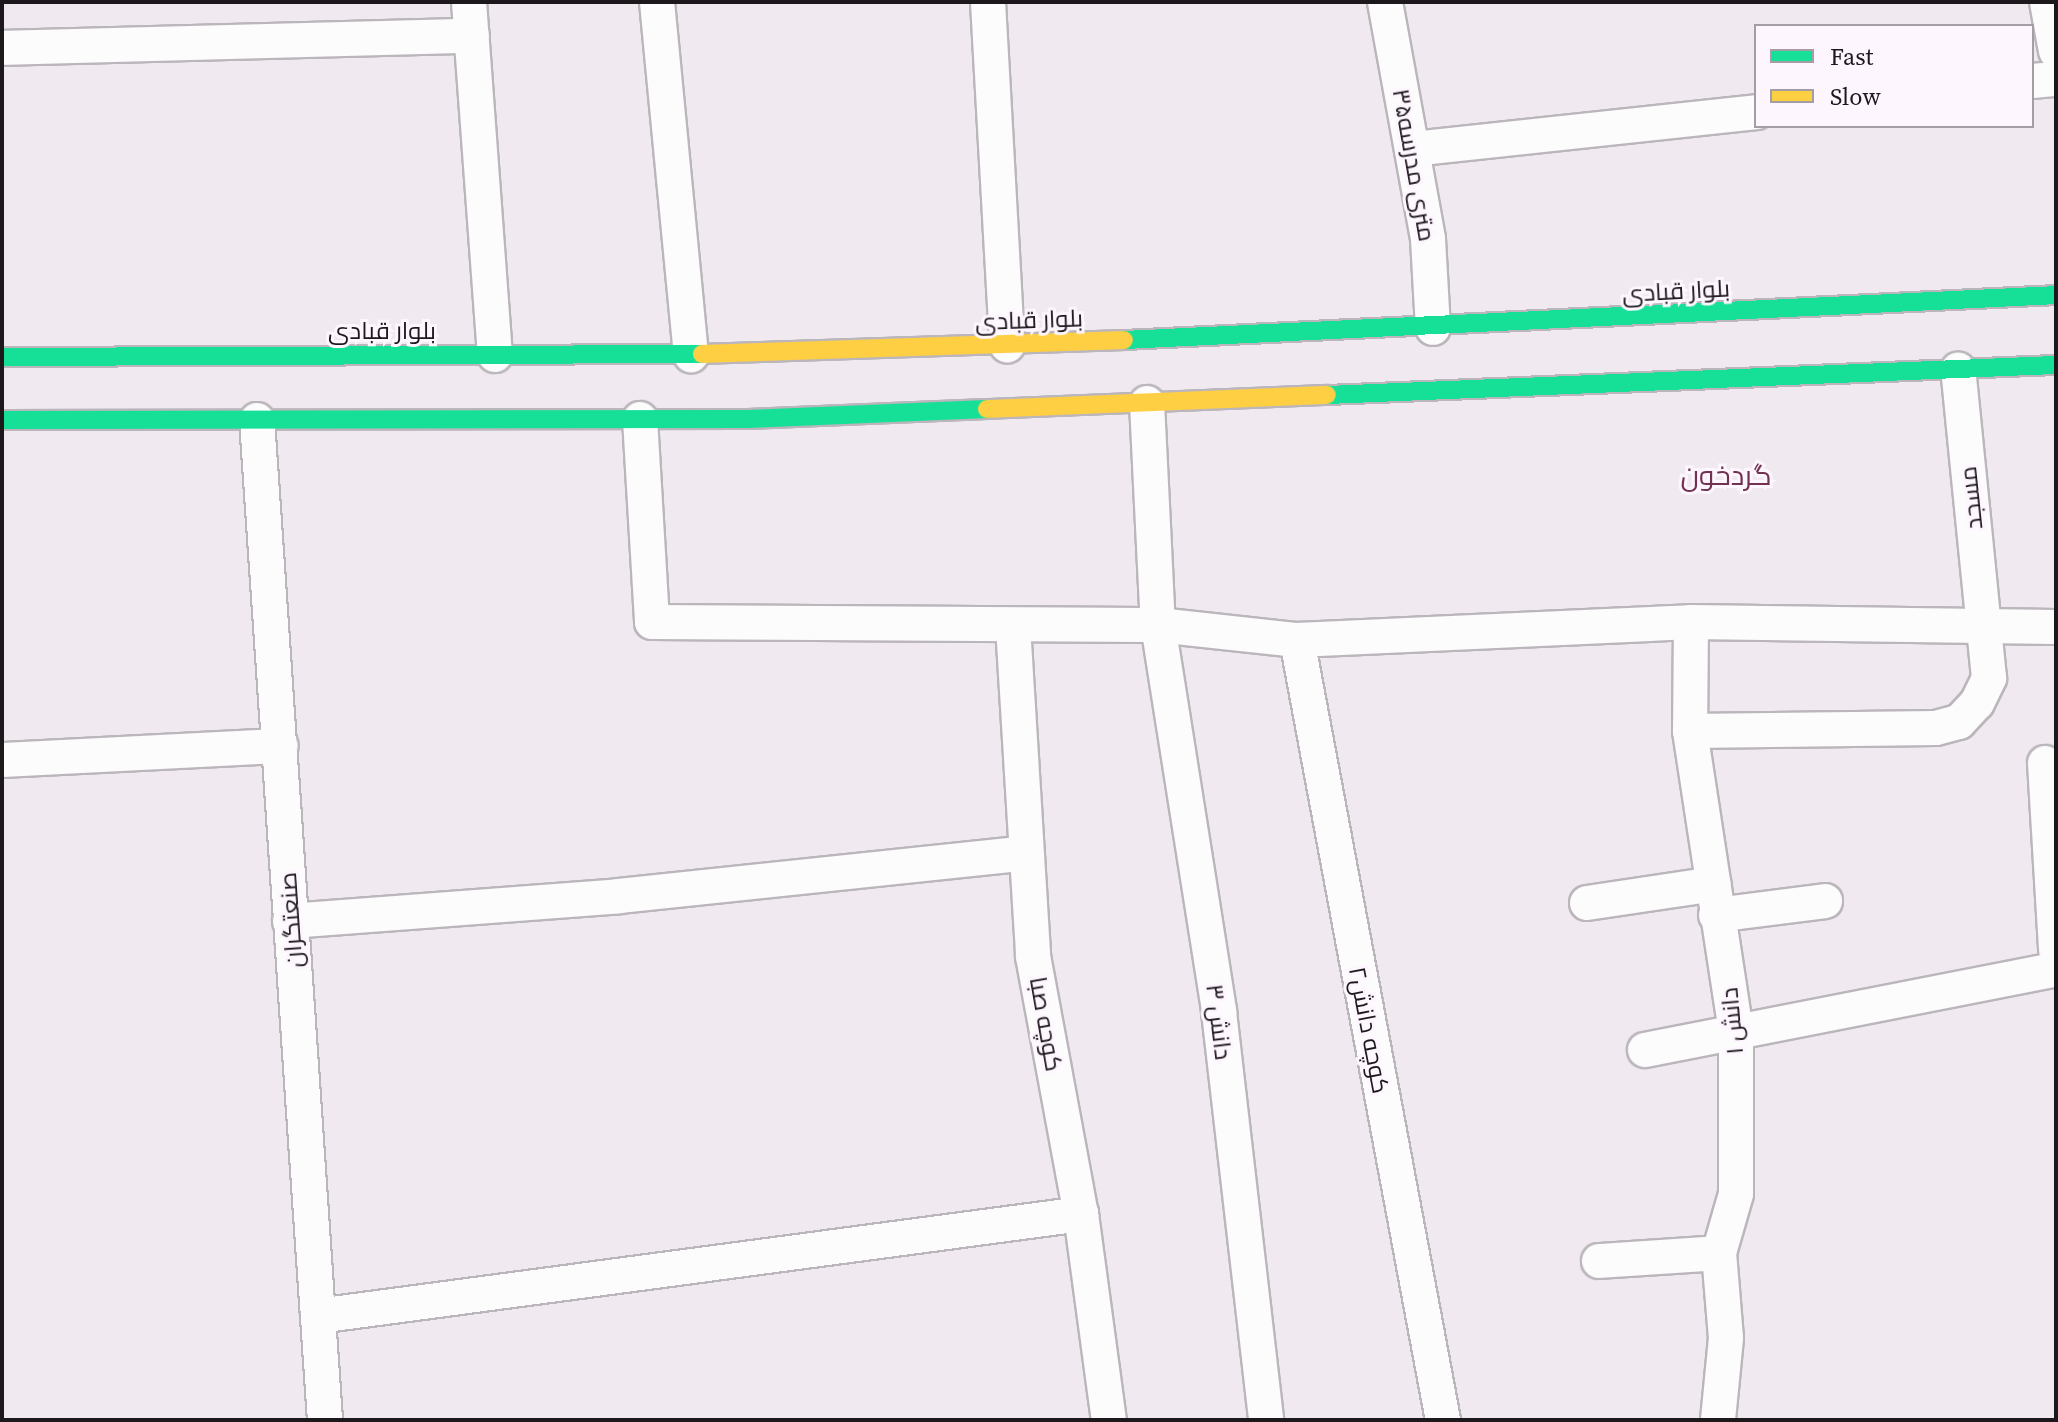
<!DOCTYPE html>
<html>
<head>
<meta charset="utf-8">
<style>
	body { margin:0 }
	#map { position:relative; width:2058px; height:1422px; overflow:hidden; background:#f0eaf0; font-family:"Source Serif 4",Cairo,serif }
	div>[style] { position:absolute }
	.roads { filter:drop-shadow(2px 0 #bbb6bb) drop-shadow(-2px 0 #bbb6bb) drop-shadow(0 2px #bbb6bb) drop-shadow(0 -2px #bbb6bb) }
	.street>* { height:34px; margin:-17px; padding:0 17px; transform-origin:17px; border-radius:17px; background:#fdfcfd }
	.fast>* { height:18px; margin:-9px; padding:0 9px; transform-origin:9px; border-radius:9px; background:#16e098 }
	.slow>* { height:18px; margin:-9px; padding:0 9px; transform-origin:9px; border-radius:9px; background:#ffcf43 }
	span { translate:-50% -50%; white-space:nowrap; text-align:center; line-height:1.15; -webkit-text-stroke:6px #fef6fe; paint-order:stroke }
	.street-label { font-size:24px; color:#1c181c }
	.quarter-label { font-size:28px; color:#733151 }
	.frame { position:absolute; inset:0; border:4px solid #1c181c; pointer-events:none }
	.legend { position:absolute; left:1754px; top:24px; width:280px; height:104px; box-sizing:border-box; background:#fef6fe; border:2px solid #a49da4; margin:0; padding:10px 14px; list-style:none; font-size:24px; color:#1c181c }
	.legend li { display:flex; align-items:center; gap:16px; height:40px }
	.legend b { width:40px; border:2px solid #a49da4 }
</style>
</head>
<body>
<div id="map">
	<div class="roads">
		<div class="street">
			<i style="left:469px;top:2px;width:354px;rotate:85.8deg"></i>
			<i style="left:657px;top:2px;width:355px;rotate:84.5deg"></i>
			<i style="left:988px;top:2px;width:344px;rotate:86.8deg"></i>
			<i style="left:1385px;top:2px;width:241px;rotate:79.7deg"></i>
			<i style="left:1428px;top:239px;width:89px;rotate:86.8deg"></i>
			<i style="left:2047px;top:2px;width:50px;rotate:79.6deg"></i>
			<i style="left:2px;top:48px;width:470px;rotate:-1.5deg"></i>
			<i style="left:2032px;top:81px;width:24px;rotate:-5deg"></i>
			<i style="left:1412px;top:149px;width:346px;rotate:-6.1deg"></i>
			<i style="left:1147px;top:403px;width:222px;rotate:87.2deg"></i>
			<i style="left:1158px;top:625px;width:392px;rotate:81deg"></i>
			<i style="left:1219px;top:1012px;width:411px;rotate:83.4deg"></i>
			<i style="left:640px;top:419px;width:203px;rotate:86.6deg"></i>
			<i style="left:652px;top:622px;width:506px;rotate:0.34deg"></i>
			<i style="left:1158px;top:625px;width:140px;rotate:6.2deg"></i>
			<i style="left:1297px;top:640px;width:394px;rotate:-2.6deg"></i>
			<i style="left:1691px;top:622px;width:365px;rotate:0.8deg"></i>
			<i style="left:257px;top:420px;width:1002px;rotate:86.11deg"></i>
			<i style="left:1691px;top:622px;width:109px;rotate:90.5deg"></i>
			<i style="left:1690px;top:731px;width:304px;rotate:81.3deg"></i>
			<i style="left:1736px;top:1031px;width:163px;rotate:90deg"></i>
			<i style="left:1736px;top:1194px;width:61px;rotate:106.1deg"></i>
			<i style="left:1719px;top:1253px;width:85px;rotate:85.3deg"></i>
			<i style="left:1726px;top:1338px;width:82px;rotate:95.6deg"></i>
			<i style="left:1013px;top:626px;width:331px;rotate:86.5deg"></i>
			<i style="left:1033px;top:956px;width:262px;rotate:79.5deg"></i>
			<i style="left:1081px;top:1214px;width:208px;rotate:82.3deg"></i>
			<i style="left:1297px;top:640px;width:794px;rotate:79.4deg"></i>
			<i style="left:1690px;top:731px;width:246px;rotate:-0.7deg"></i>
			<i style="left:1936px;top:728px;width:24px;rotate:-15deg"></i>
			<i style="left:1959px;top:722px;width:26px;rotate:-47deg"></i>
			<i style="left:1977px;top:703px;width:28px;rotate:-64deg"></i>
			<i style="left:1989px;top:678px;width:310px;rotate:-95.7deg"></i>
			<i style="left:2px;top:760px;width:279px;rotate:-2.9deg"></i>
			<i style="left:2045px;top:763px;width:187px;rotate:86.6deg"></i>
			<i style="left:1587px;top:903px;width:128px;rotate:-8.5deg"></i>
			<i style="left:1716px;top:915px;width:110px;rotate:-7.3deg"></i>
			<i style="left:290px;top:921px;width:330px;rotate:-4.3deg"></i>
			<i style="left:619px;top:896px;width:409px;rotate:-6deg"></i>
			<i style="left:1645px;top:1050px;width:419px;rotate:-11.1deg"></i>
			<i style="left:1599px;top:1261px;width:120px;rotate:-3.8deg"></i>
			<i style="left:318px;top:1316px;width:770px;rotate:-7.61deg"></i>
		</div>
		<div class="fast">
			<i style="left:1124px;top:340px;width:933px;rotate:-2.76deg"></i>
			<i style="left:2px;top:357px;width:700px;rotate:-0.25deg"></i>
			<i style="left:1327px;top:395px;width:730px;rotate:-2.36deg"></i>
			<i style="left:2px;top:420px;width:746px;rotate:-0.08deg"></i>
			<i style="left:748px;top:419px;width:239px;rotate:-2.4deg"></i>
		</div>
		<div class="slow">
			<i style="left:702px;top:354px;width:422px;rotate:-1.9deg"></i>
			<i style="left:987px;top:409px;width:340px;rotate:-2.4deg"></i>
		</div>
	</div>
	<div class="street-label">
		<span style="left:1414px;top:165px;rotate:80deg">۳۵متری مدرسه</span>
		<span style="left:1676px;top:291px;rotate:-3deg">بلوار قبادی</span>
		<span style="left:1029px;top:320px;rotate:-2deg">بلوار قبادی</span>
		<span style="left:382px;top:331px">بلوار قبادی</span>
		<span style="left:1971px;top:498px;rotate:-96deg">مسجد</span>
		<span style="left:291px;top:920px;rotate:-94deg">صنعتگران</span>
		<span style="left:1732px;top:1021px;rotate:-95deg">دانش ۱</span>
		<span style="left:1219px;top:1022px;rotate:83deg">دانش ۳</span>
		<span style="left:1046px;top:1024px;rotate:80deg">کوچه صبا</span>
		<span style="left:1369px;top:1030px;rotate:79deg">کوچه دانش۲</span>
	</div>
	<div class="quarter-label">
		<span style="left:1726px;top:475px">گردخون</span>
	</div>
	<div class="frame"></div>
	<ul class="legend">
	<li><b style="height:10px;background:#16e098"></b>Fast</li>
	<li><b style="height:10px;background:#ffcf43"></b>Slow</li>
	</ul>
</div>
</body>
</html>
